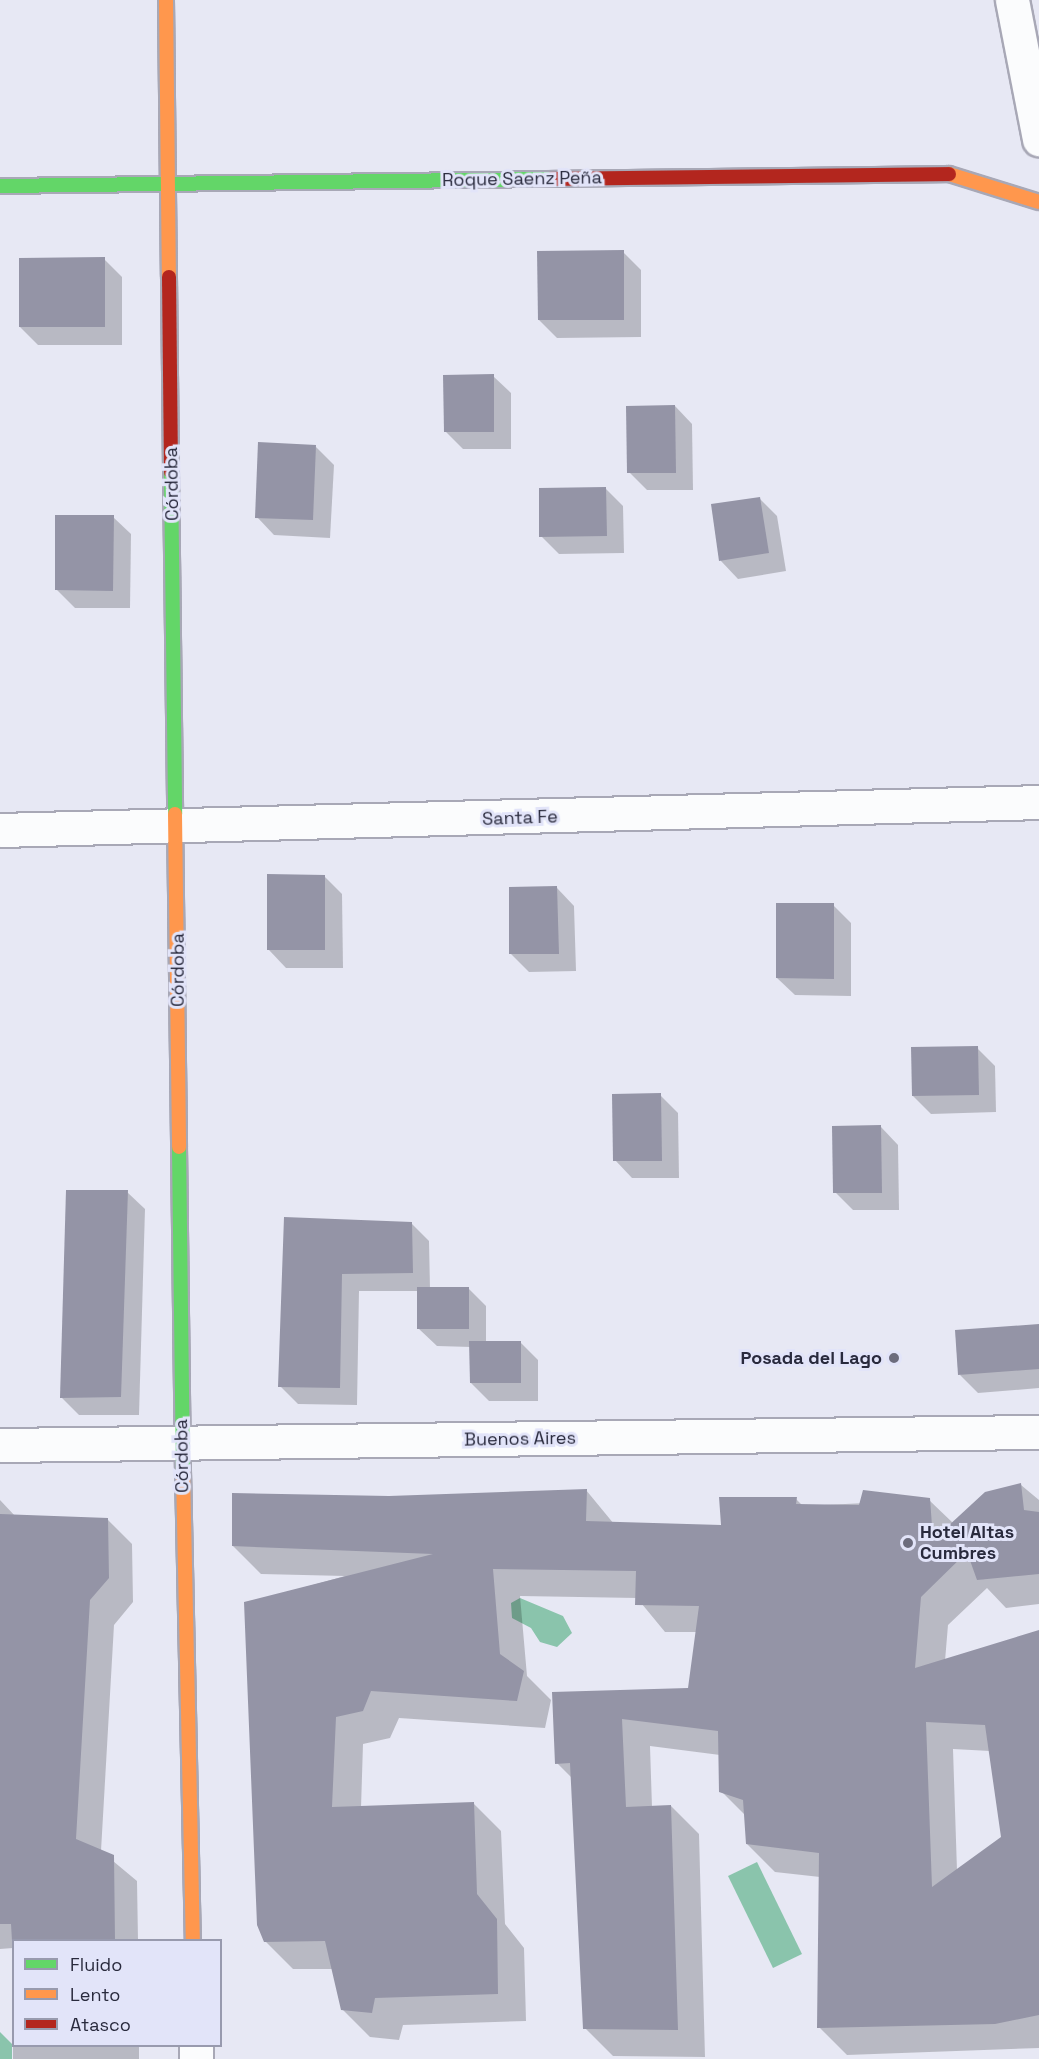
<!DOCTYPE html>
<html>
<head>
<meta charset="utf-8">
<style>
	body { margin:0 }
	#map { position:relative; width:1039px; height:2059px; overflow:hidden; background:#e7e8f4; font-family:"Space Grotesk",sans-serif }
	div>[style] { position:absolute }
	.water>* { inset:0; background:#8ac4ac }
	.shadow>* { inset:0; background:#0003 }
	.building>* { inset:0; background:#9494a6 }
	.roads { filter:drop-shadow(2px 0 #a8a8b6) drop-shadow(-2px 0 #a8a8b6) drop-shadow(0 2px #a8a8b6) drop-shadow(0 -2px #a8a8b6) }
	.street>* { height:33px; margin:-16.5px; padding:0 16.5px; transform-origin:16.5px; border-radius:16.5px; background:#fbfcfd }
	.fast>* { height:14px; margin:-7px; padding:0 7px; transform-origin:7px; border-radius:7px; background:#63d668 }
	.slow>* { height:14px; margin:-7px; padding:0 7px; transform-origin:7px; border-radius:7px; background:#ff974d }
	.jam>* { height:14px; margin:-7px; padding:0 7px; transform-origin:7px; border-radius:7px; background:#b3261e }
	.dots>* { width:16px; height:16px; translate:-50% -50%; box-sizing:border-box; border:3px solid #e2e4f9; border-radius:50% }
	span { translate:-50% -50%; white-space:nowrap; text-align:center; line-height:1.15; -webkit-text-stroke:6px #e2e4f9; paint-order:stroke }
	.street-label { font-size:18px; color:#292a3d }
	.poi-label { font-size:18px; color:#292a3d; font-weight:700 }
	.right { translate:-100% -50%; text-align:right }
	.left { translate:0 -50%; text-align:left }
	.legend { position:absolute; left:12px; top:1939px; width:210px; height:108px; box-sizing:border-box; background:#e2e4f9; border:2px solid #989aae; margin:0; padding:8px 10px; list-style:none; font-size:18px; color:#292a3d }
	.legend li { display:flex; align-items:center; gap:12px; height:30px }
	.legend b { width:30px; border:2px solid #989aae }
</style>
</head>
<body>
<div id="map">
	<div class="water">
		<i style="clip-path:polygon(520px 1598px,563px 1616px,572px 1633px,557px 1647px,540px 1642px,531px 1628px,512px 1618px,511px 1603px)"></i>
		<i style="clip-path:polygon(757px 1862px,802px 1954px,773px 1968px,728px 1876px)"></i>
		<i style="clip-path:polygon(0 2032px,12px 2044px,12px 2059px,0 2059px)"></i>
	</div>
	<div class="shadow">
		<i style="clip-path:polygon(623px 252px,641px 270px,641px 337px,557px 338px,539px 320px)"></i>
		<i style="clip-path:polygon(104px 259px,122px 277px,122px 345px,38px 345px,20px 327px)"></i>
		<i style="clip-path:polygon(493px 376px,511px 393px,511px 449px,463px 449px,445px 431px)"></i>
		<i style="clip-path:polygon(675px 406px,692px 424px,693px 490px,647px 490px,629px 472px)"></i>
		<i style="clip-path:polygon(316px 447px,334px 465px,330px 538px,274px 535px,257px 517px)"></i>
		<i style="clip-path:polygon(605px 488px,623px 506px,624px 553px,559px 554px,541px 536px)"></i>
		<i style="clip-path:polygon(759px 498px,777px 516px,786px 571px,738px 579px,721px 561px,712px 506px)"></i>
		<i style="clip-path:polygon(113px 517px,131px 534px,130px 608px,75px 608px,57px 590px)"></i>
		<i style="clip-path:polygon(324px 876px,342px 894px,343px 968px,286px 968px,269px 950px)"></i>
		<i style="clip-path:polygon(557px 888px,574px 906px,576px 971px,529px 972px,511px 954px)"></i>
		<i style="clip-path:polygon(833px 905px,851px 923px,851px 996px,795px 995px,777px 978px)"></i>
		<i style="clip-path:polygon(977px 1048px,995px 1066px,996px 1112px,931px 1114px,913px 1096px)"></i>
		<i style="clip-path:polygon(660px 1095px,678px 1113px,679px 1178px,632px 1178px,615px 1160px)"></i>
		<i style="clip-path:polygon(881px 1127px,898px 1145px,899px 1210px,853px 1210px,835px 1192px)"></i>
		<i style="clip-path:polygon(127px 1192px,145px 1209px,139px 1415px,79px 1415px,61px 1397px)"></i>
		<i style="clip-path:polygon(286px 1219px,411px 1223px,429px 1241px,430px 1288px,468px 1288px,486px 1306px,486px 1342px,520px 1342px,538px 1360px,538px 1401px,489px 1401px,471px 1383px,471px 1347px,437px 1346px,419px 1329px,419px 1291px,359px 1291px,357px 1405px,298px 1404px,280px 1386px)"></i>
		<i style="clip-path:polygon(1039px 1326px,1039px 1388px,978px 1393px,960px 1375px)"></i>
		<i style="clip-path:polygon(evenodd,1021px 1485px,1039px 1500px,1039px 1604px,1006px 1608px,987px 1588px,948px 1625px,945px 1661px,1039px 1631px,1039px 2048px,847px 2055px,819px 2027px,820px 1877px,775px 1872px,747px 1844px,746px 1816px,721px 1791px,720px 1755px,650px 1746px,652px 1807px,671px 1806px,699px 1834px,705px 2057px,613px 2056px,585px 2028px,572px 1778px,557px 1763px,553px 1693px,689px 1690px,697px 1632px,665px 1632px,637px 1598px,520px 1596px,527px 1676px,551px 1700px,545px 1728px,399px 1718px,390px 1738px,363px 1744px,361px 1808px,473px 1803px,501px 1831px,505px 1924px,524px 1948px,526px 2021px,403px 2025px,399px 2040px,370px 2037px,342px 2009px,333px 1969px,293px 1969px,265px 1941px,245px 1604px,345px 1576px,261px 1574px,233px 1546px,389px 1497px,586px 1490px,614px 1524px,723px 1526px,796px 1499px,803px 1506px,929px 1500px,953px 1523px,1021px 1485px,953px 1749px,990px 1751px,1003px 1838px,957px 1870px,953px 1749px)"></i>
		<i style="clip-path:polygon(0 1500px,16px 1517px,108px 1520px,132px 1544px,133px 1602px,114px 1625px,101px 1851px,137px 1881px,138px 1940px,14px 1940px,14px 2046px,139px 2046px,139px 2059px,13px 2059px,13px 1948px,0 1949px)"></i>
	</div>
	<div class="building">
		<i style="clip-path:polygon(624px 250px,624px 320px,538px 320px,537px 251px)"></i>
		<i style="clip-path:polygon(105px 257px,105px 327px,19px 327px,19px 258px)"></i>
		<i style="clip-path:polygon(494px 374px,494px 432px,444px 432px,443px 375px)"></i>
		<i style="clip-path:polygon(675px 405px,676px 473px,627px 473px,626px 406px)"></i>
		<i style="clip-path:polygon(258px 442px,316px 445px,313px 520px,255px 518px)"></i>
		<i style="clip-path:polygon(606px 487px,607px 536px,539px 537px,539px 488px)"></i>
		<i style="clip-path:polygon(760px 497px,769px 553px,719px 561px,711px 504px)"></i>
		<i style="clip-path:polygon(55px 515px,114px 515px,113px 591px,55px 590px)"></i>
		<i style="clip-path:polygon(267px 874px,325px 875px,325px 950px,267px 950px)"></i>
		<i style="clip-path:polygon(557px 886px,559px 954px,509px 954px,509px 887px)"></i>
		<i style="clip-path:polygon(776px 903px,834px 903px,834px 979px,776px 978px)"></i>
		<i style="clip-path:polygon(978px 1046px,979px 1095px,912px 1096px,911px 1047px)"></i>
		<i style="clip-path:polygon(661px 1093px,662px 1161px,613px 1161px,612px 1094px)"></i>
		<i style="clip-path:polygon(881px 1125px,882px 1193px,833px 1193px,832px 1126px)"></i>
		<i style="clip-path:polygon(66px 1190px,128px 1190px,121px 1397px,60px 1398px)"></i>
		<i style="clip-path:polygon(284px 1217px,412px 1222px,413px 1273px,342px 1274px,340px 1388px,278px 1387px)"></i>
		<i style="clip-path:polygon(417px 1287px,469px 1287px,469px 1329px,417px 1329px)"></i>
		<i style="clip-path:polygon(1039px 1324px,1039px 1369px,958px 1375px,955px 1330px)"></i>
		<i style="clip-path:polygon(469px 1341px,521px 1341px,521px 1383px,470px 1383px)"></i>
		<i style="clip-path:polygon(evenodd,1021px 1483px,1024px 1510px,1039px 1512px,1039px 1574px,977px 1580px,967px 1552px,921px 1597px,915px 1668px,1039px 1630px,1039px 2015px,995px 2024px,817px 2028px,819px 1853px,746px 1844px,743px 1800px,719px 1792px,718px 1731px,622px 1719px,626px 1807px,671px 1805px,678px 2030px,583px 2029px,570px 1763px,555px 1764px,552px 1692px,688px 1688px,699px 1606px,635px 1605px,636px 1571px,493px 1569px,500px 1654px,524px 1671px,517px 1701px,371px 1691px,363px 1711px,336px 1717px,332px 1807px,474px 1802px,477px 1894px,497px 1919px,498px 1994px,375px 1998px,372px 2013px,341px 2010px,325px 1941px,264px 1942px,257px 1925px,244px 1602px,433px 1554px,232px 1546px,232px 1493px,389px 1496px,587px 1489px,586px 1521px,721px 1525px,719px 1497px,797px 1497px,796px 1504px,859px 1505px,863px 1490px,930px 1498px,933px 1540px,985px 1492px,1021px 1483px,926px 1722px,985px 1725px,1001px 1837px,932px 1887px,926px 1722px)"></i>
		<i style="clip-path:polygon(0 1514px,108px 1518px,109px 1578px,90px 1600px,76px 1839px,114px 1855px,115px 1941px,12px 1941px,11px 1924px,0 1924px)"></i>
	</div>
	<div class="roads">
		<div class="street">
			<i style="left:1012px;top:0;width:142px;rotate:79deg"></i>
			<i style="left:0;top:830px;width:1039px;rotate:-1.54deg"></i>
			<i style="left:0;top:1445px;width:1039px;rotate:-0.72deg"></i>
			<i style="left:196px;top:2046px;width:13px;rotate:90deg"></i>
		</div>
		<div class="fast">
			<i style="left:0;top:186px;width:552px;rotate:-0.73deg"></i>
			<i style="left:171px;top:472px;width:342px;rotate:89.3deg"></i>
			<i style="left:179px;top:1147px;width:324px;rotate:89.3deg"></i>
		</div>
		<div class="slow">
			<i style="left:166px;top:0;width:277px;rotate:89.4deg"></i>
			<i style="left:949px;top:174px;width:94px;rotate:17.3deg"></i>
			<i style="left:175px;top:814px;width:333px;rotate:89.3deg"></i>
			<i style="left:183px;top:1471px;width:469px;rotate:88.8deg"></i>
		</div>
		<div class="jam">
			<i style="left:552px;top:179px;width:397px;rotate:-0.7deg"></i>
			<i style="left:169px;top:277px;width:195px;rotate:89.4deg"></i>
		</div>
	</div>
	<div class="dots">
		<i style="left:894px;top:1358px;background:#6c6c7d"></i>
		<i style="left:908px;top:1543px;background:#6c6c7d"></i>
	</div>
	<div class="street-label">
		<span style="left:522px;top:179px;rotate:-1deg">Roque Saenz Peña</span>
		<span style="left:172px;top:484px;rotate:-91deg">Córdoba</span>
		<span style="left:520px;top:818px;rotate:-2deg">Santa Fe</span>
		<span style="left:178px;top:970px;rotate:-90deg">Córdoba</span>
		<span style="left:520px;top:1439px;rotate:-1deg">Buenos Aires</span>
		<span style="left:182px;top:1456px;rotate:-91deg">Córdoba</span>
	</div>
	<div class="poi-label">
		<span class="right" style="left:882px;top:1358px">Posada del Lago</span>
		<span class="left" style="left:920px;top:1543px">Hotel Altas<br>Cumbres</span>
	</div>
	<ul class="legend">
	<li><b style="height:8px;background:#63d668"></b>Fluido</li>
	<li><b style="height:8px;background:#ff974d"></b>Lento</li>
	<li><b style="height:8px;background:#b3261e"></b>Atasco</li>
	</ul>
</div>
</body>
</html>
